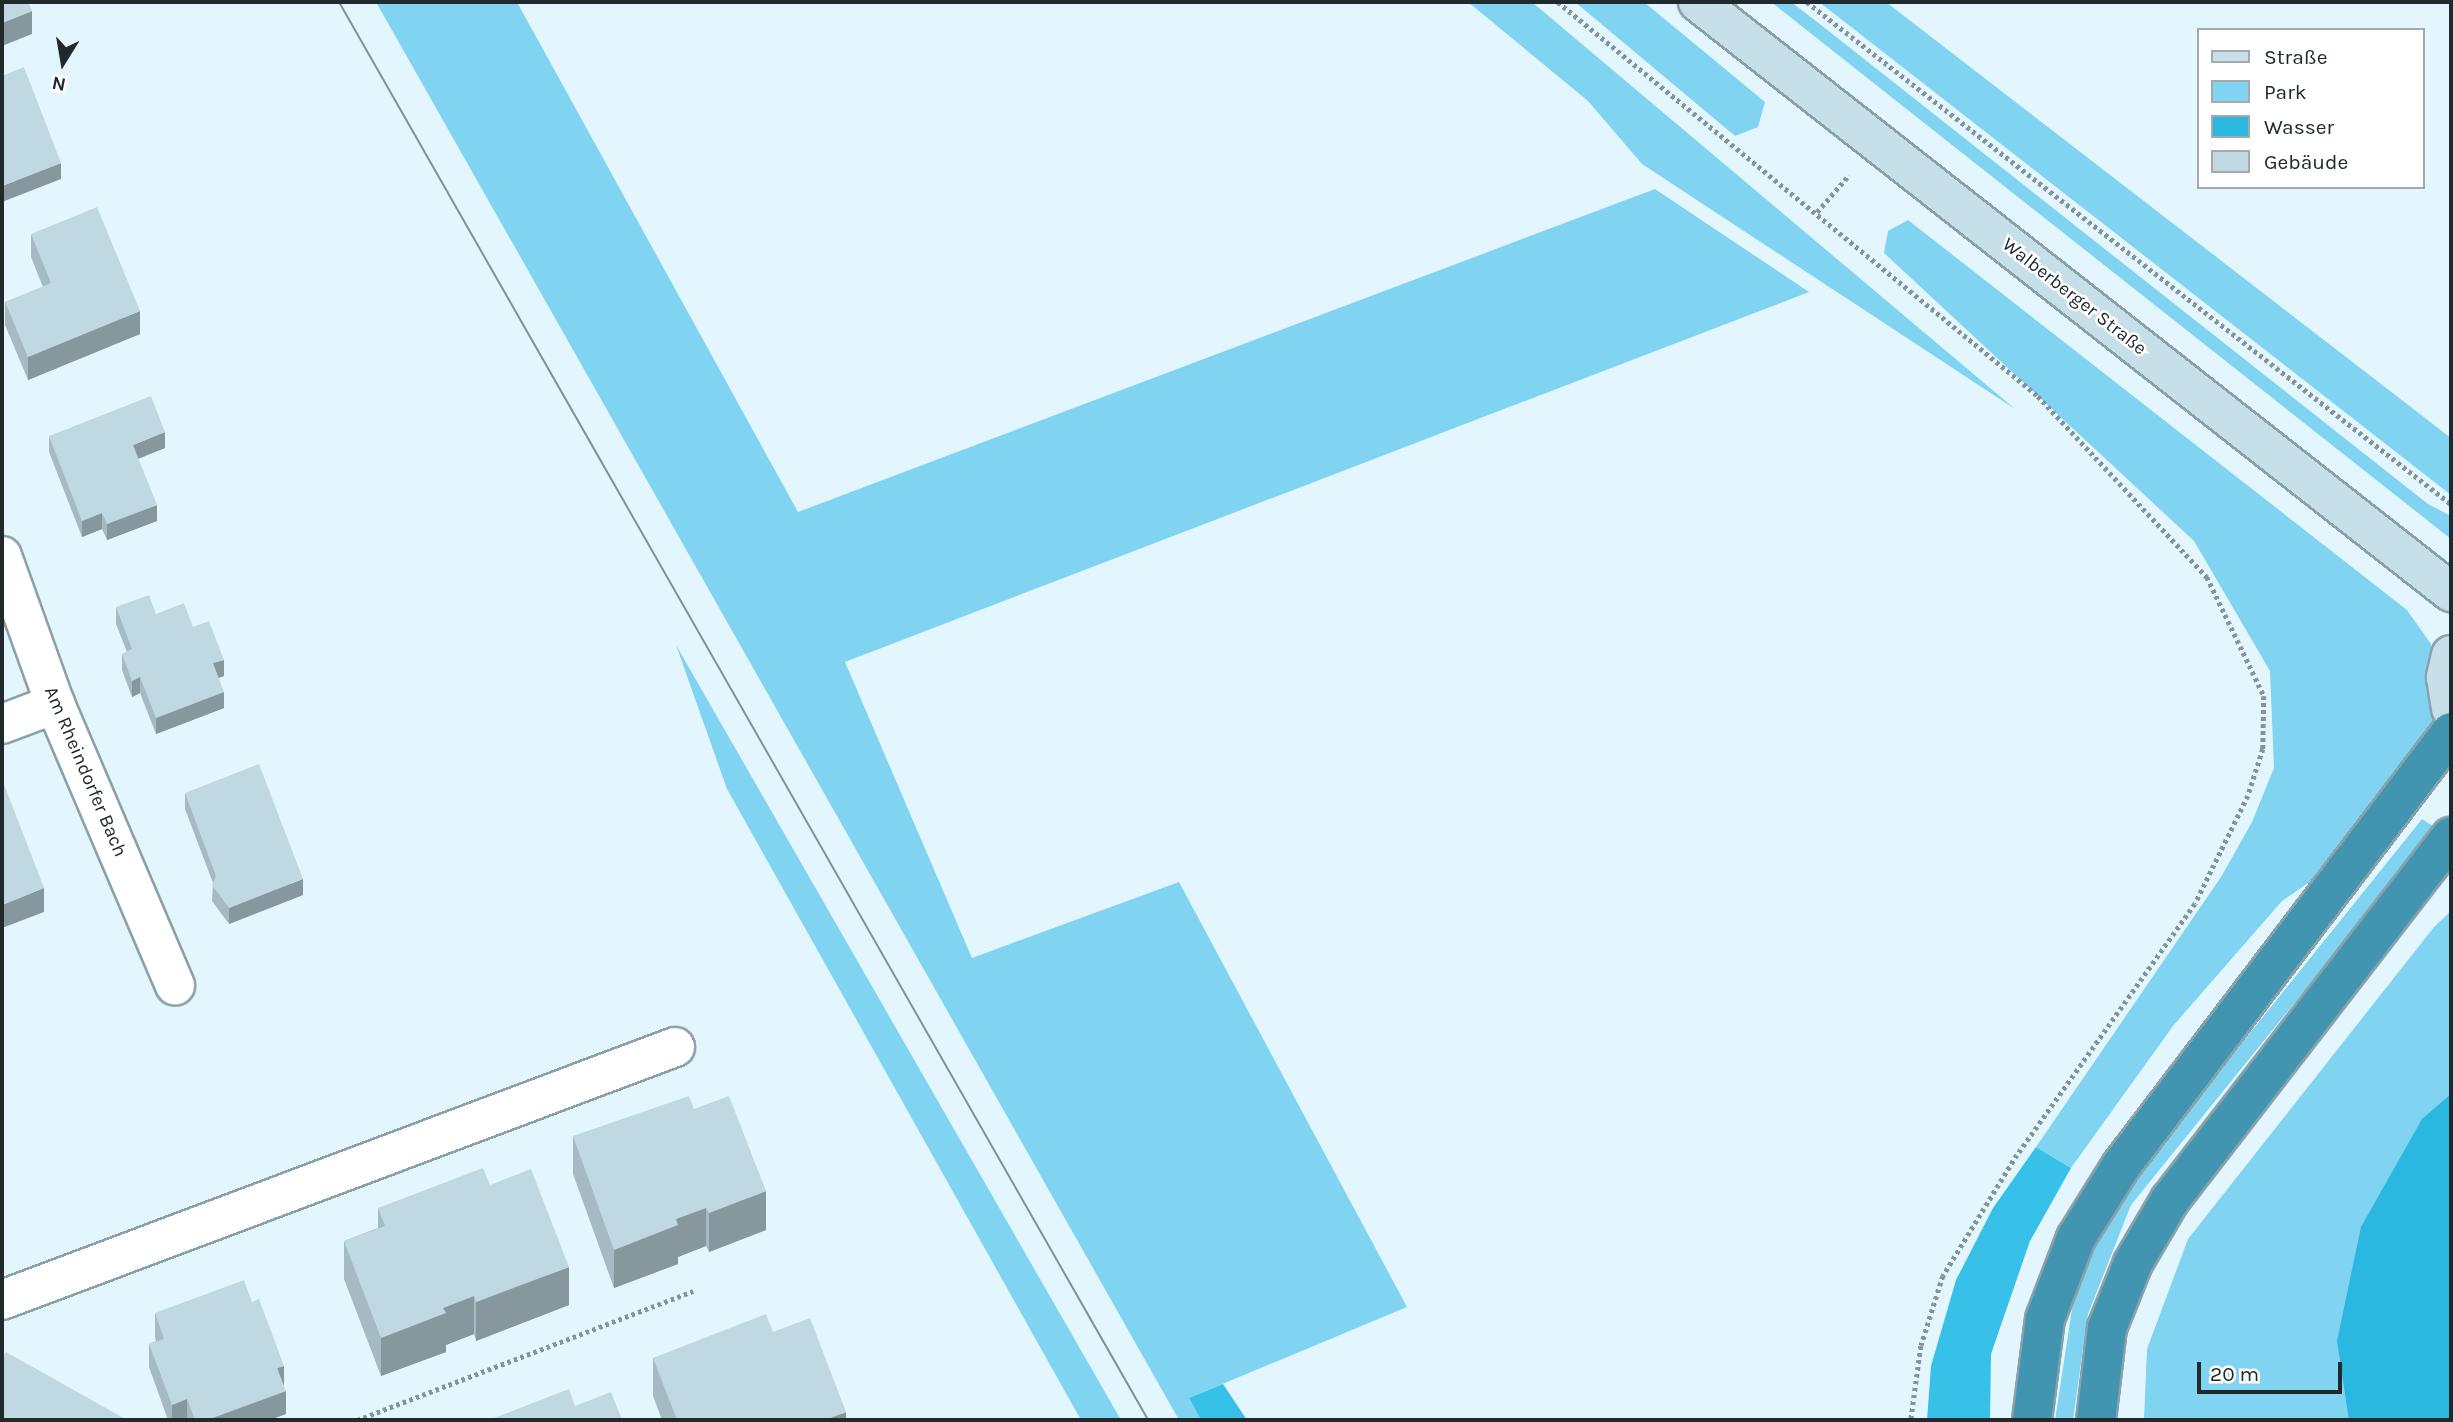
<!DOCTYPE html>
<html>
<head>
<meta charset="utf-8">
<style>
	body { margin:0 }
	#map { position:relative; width:2453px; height:1422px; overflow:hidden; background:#e3f6fe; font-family:Karla,sans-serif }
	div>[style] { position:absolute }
	.green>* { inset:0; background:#80d3f1 }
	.forest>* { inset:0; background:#37c0e8 }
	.water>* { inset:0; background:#2bb8e0 }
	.path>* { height:4.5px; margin-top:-2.25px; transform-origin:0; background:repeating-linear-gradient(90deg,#859499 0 3.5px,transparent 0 7px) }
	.roads { filter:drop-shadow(2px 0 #8ba1aa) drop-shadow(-2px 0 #8ba1aa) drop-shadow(0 2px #8ba1aa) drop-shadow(0 -2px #8ba1aa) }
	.street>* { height:38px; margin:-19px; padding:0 19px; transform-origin:19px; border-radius:19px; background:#fff }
	.secondary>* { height:38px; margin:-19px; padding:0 19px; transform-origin:19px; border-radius:19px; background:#c6dfe8 }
	.highway>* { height:38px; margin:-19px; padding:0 19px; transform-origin:19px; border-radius:19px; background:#4195b1 }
	.tram>* { height:2px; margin:-1px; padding:0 1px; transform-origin:1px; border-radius:1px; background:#839197 }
	.wall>* { inset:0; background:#a5bac2 }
	.shaded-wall>* { inset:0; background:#86979e }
	.building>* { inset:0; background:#c0d8e1 }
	span { translate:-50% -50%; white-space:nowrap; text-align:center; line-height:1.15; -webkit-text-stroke:5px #fff; paint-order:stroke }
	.street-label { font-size:19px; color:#20292c }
	.frame { position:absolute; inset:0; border:4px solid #20292c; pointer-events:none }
	.legend { position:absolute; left:2197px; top:28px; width:228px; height:161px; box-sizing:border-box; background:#fff; border:2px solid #a6a9ab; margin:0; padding:9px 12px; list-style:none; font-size:21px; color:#20292c }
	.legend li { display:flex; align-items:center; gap:14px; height:35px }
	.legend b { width:35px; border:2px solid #a6a9ab }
	.north { position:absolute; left:28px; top:28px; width:70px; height:70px; -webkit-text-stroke:5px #fff; paint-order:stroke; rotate:191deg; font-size:19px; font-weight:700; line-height:28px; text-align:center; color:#20292c }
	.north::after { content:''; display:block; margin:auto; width:24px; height:32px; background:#20292c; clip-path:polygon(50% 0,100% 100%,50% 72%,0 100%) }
	.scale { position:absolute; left:2197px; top:1362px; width:145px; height:32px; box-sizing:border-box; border:4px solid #20292c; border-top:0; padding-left:9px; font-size:21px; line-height:24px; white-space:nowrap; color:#20292c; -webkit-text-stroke:5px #fff; paint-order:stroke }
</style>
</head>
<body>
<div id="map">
	<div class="green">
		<i style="clip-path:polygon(376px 2px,517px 2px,798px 512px,1655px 189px,1809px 292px,845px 662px,972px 958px,1179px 882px,1407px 1307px,1189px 1398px,1201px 1420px,1179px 1420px)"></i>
		<i style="clip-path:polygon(1468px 2px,1532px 2px,2015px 409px,1642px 164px,1588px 101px)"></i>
		<i style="clip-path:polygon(1575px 2px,1644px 2px,1765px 102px,1758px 127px,1735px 136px)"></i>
		<i style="clip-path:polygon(1771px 2px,1791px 2px,1816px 21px,2428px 504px,2451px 516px,2451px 539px)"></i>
		<i style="clip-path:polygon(1819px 2px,1886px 2px,2451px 438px,2451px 495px)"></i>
		<i style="clip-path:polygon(1908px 220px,2407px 610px,2431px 644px,2438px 716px,2419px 760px,2336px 864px,2282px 901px,2173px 1026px,2071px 1168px,2036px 1147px,2221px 877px,2252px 822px,2274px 768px,2270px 671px,2194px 541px,1884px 253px,1888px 231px)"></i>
		<i style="clip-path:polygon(676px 645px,1121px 1420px,1081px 1420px,727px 789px)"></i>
		<i style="clip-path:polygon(2422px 819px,2436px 828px,2131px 1205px,2088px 1314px,2073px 1420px,2055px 1420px,2074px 1296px,2096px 1246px,2147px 1161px)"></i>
		<i style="clip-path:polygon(2451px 911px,2451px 1420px,2144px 1420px,2147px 1349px,2188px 1239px,2434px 927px)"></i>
	</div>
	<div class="forest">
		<i style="clip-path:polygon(2036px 1147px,2071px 1168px,2030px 1241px,1991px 1354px,1990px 1420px,1927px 1420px,1931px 1366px,1956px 1280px,1993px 1208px)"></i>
		<i style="clip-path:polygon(1223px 1384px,1247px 1420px,1201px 1420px,1189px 1398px)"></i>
	</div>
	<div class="water">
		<i style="clip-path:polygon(2451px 1094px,2451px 1420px,2349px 1420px,2337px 1341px,2361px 1227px,2422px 1119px)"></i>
	</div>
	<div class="path">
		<i style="left:1558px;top:2px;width:621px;rotate:39.38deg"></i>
		<i style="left:2038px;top:396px;width:248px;rotate:47deg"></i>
		<i style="left:2207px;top:577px;width:132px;rotate:64.4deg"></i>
		<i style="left:2264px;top:696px;width:53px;rotate:91.1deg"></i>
		<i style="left:2263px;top:749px;width:49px;rotate:107.7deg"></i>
		<i style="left:2248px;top:796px;width:120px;rotate:116.1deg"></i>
		<i style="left:2195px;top:904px;width:308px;rotate:125.3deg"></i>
		<i style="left:2017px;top:1155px;width:142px;rotate:121.4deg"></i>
		<i style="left:1943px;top:1276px;width:73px;rotate:107.4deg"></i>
		<i style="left:1921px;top:1346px;width:75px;rotate:97.7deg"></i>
		<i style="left:1807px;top:2px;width:817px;rotate:37.94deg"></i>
		<i style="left:1817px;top:212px;width:49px;rotate:-49.1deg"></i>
		<i style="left:357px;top:1420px;width:360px;rotate:-21deg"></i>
	</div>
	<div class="roads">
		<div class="street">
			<i style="left:2px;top:556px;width:157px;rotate:70.3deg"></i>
			<i style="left:55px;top:704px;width:306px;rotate:66.9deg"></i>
			<i style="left:2px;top:724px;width:57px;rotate:-20.7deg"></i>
			<i style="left:2px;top:1300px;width:719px;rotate:-20.6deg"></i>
		</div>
		<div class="secondary">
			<i style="left:1698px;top:2px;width:957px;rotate:38.08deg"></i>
			<i style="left:2451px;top:655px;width:23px;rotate:103deg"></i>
			<i style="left:2446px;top:677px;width:32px;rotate:81deg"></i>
		</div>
		<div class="highway">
			<i style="left:2032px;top:1420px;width:102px;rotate:-82.7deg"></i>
			<i style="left:2045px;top:1319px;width:87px;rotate:-69.1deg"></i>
			<i style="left:2076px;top:1238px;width:85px;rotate:-58deg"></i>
			<i style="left:2121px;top:1166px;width:545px;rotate:-52.75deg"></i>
			<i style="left:2096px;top:1420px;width:93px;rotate:-83.2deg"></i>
			<i style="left:2107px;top:1328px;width:70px;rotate:-68.2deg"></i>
			<i style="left:2133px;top:1263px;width:73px;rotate:-59.6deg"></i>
			<i style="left:2170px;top:1200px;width:459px;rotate:-52.3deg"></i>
		</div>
	</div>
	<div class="tram">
		<i style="left:339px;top:2px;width:1633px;rotate:60.29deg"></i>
	</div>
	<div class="wall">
		<i style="clip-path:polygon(31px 234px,140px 334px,28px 380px,5px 325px,5px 302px,43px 287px,31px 257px)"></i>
		<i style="clip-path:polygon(49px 436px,165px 448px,138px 458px,157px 521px,107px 540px,102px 529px,82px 537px,49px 452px)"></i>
		<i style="clip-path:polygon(116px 607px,156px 614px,193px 627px,224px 676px,218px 678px,224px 708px,156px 734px,140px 693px,132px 697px,122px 670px,122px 654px,127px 652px,116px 624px)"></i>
		<i style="clip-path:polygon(185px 793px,303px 895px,229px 924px,212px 901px,213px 883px,185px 809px)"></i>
		<i style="clip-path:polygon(694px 1109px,766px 1230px,709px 1252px,706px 1246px,678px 1257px,678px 1264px,614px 1288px,573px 1174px,573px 1136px)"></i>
		<i style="clip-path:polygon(490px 1185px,569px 1305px,476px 1341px,474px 1334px,446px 1345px,446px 1352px,381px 1376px,344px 1279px,344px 1241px,378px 1228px,378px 1208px)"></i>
		<i style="clip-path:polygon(155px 1313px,284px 1387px,286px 1414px,269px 1420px,168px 1420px,149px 1367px,149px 1344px,156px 1341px,155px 1337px)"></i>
		<i style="clip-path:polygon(773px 1332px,846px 1420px,662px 1420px,653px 1396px,653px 1358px)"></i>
	</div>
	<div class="shaded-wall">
		<i style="clip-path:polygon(32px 11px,32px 34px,2px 46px,2px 23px)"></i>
		<i style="clip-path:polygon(61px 163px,61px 179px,2px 202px,2px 186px)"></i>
		<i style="clip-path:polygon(140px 311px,140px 334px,28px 380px,28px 357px)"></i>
		<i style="clip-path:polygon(165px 432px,165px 448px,133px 461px,133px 445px)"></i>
		<i style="clip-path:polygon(157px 505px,157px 521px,107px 540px,107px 524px)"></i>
		<i style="clip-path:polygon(102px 513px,102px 529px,82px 537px,82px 521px)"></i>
		<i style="clip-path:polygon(224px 660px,224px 676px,213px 680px,213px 663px)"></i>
		<i style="clip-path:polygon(140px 677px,140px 693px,132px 697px,132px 681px)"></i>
		<i style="clip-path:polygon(224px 692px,224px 708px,156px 734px,156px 718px)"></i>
		<i style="clip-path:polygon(303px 879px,303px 895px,229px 924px,229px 908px)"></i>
		<i style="clip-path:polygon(44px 888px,44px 912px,2px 928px,2px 905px)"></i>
		<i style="clip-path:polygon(766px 1191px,766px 1230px,709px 1252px,709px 1213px)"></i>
		<i style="clip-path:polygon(706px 1208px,706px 1246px,678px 1257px,678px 1264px,614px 1288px,614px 1250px,676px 1219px)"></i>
		<i style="clip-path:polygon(569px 1267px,569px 1305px,476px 1341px,476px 1302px)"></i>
		<i style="clip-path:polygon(474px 1296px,474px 1334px,446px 1345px,446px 1352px,381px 1376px,381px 1338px,443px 1308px)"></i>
		<i style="clip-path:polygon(284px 1366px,284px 1389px,277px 1368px)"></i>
		<i style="clip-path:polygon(286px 1391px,286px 1414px,269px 1420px,207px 1420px)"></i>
		<i style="clip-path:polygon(187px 1399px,187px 1420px,172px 1420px,172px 1405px)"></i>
		<i style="clip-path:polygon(846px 1412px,846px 1420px,825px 1420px)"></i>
	</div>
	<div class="building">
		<i style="clip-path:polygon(2px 2px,28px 2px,32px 11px,2px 23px)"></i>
		<i style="clip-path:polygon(24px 67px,61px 163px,2px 186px,2px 76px)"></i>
		<i style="clip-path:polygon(97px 207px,140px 311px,28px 357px,5px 302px,51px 283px,31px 234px)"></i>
		<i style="clip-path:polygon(151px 396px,165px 432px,133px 445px,157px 505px,107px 524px,102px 513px,82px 521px,49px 436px)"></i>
		<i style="clip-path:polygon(149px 595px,156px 614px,184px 603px,193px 627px,209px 621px,224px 660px,213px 663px,224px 692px,156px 718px,140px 677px,132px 681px,122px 654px,132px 649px,116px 607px)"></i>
		<i style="clip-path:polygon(259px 764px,303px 879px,229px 908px,212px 885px,216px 876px,185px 793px)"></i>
		<i style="clip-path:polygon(2px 779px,44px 888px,2px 905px)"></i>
		<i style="clip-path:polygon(689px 1096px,694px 1109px,729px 1096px,766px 1191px,709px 1213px,706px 1208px,676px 1219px,678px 1225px,614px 1250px,573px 1136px)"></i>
		<i style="clip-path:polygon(483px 1168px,490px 1185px,531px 1169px,569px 1267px,476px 1302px,474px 1296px,443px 1308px,446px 1313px,381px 1338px,344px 1241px,385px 1226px,378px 1208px)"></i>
		<i style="clip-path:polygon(244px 1280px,252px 1302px,259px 1299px,284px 1366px,277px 1368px,286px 1391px,207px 1420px,195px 1420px,187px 1399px,172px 1405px,149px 1344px,164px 1339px,155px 1313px)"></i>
		<i style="clip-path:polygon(766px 1314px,773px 1332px,810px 1318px,846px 1412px,825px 1420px,677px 1420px,653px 1358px)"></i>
		<i style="clip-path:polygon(6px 1352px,127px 1420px,2px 1420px,2px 1359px)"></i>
		<i style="clip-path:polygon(569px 1389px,575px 1406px,611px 1392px,622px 1420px,489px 1420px)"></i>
	</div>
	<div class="street-label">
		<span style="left:2074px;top:297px;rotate:38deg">Walberberger Straße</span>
		<span style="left:85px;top:772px;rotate:67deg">Am Rheindorfer Bach</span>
	</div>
	<div class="frame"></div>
	<ul class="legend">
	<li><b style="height:9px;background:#c6dfe8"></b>Straße</li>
	<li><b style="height:19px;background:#80d3f1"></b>Park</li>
	<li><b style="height:19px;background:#2bb8e0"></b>Wasser</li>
	<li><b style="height:19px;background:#c0d8e1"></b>Gebäude</li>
	</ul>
	<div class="north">N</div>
	<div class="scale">20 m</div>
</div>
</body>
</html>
